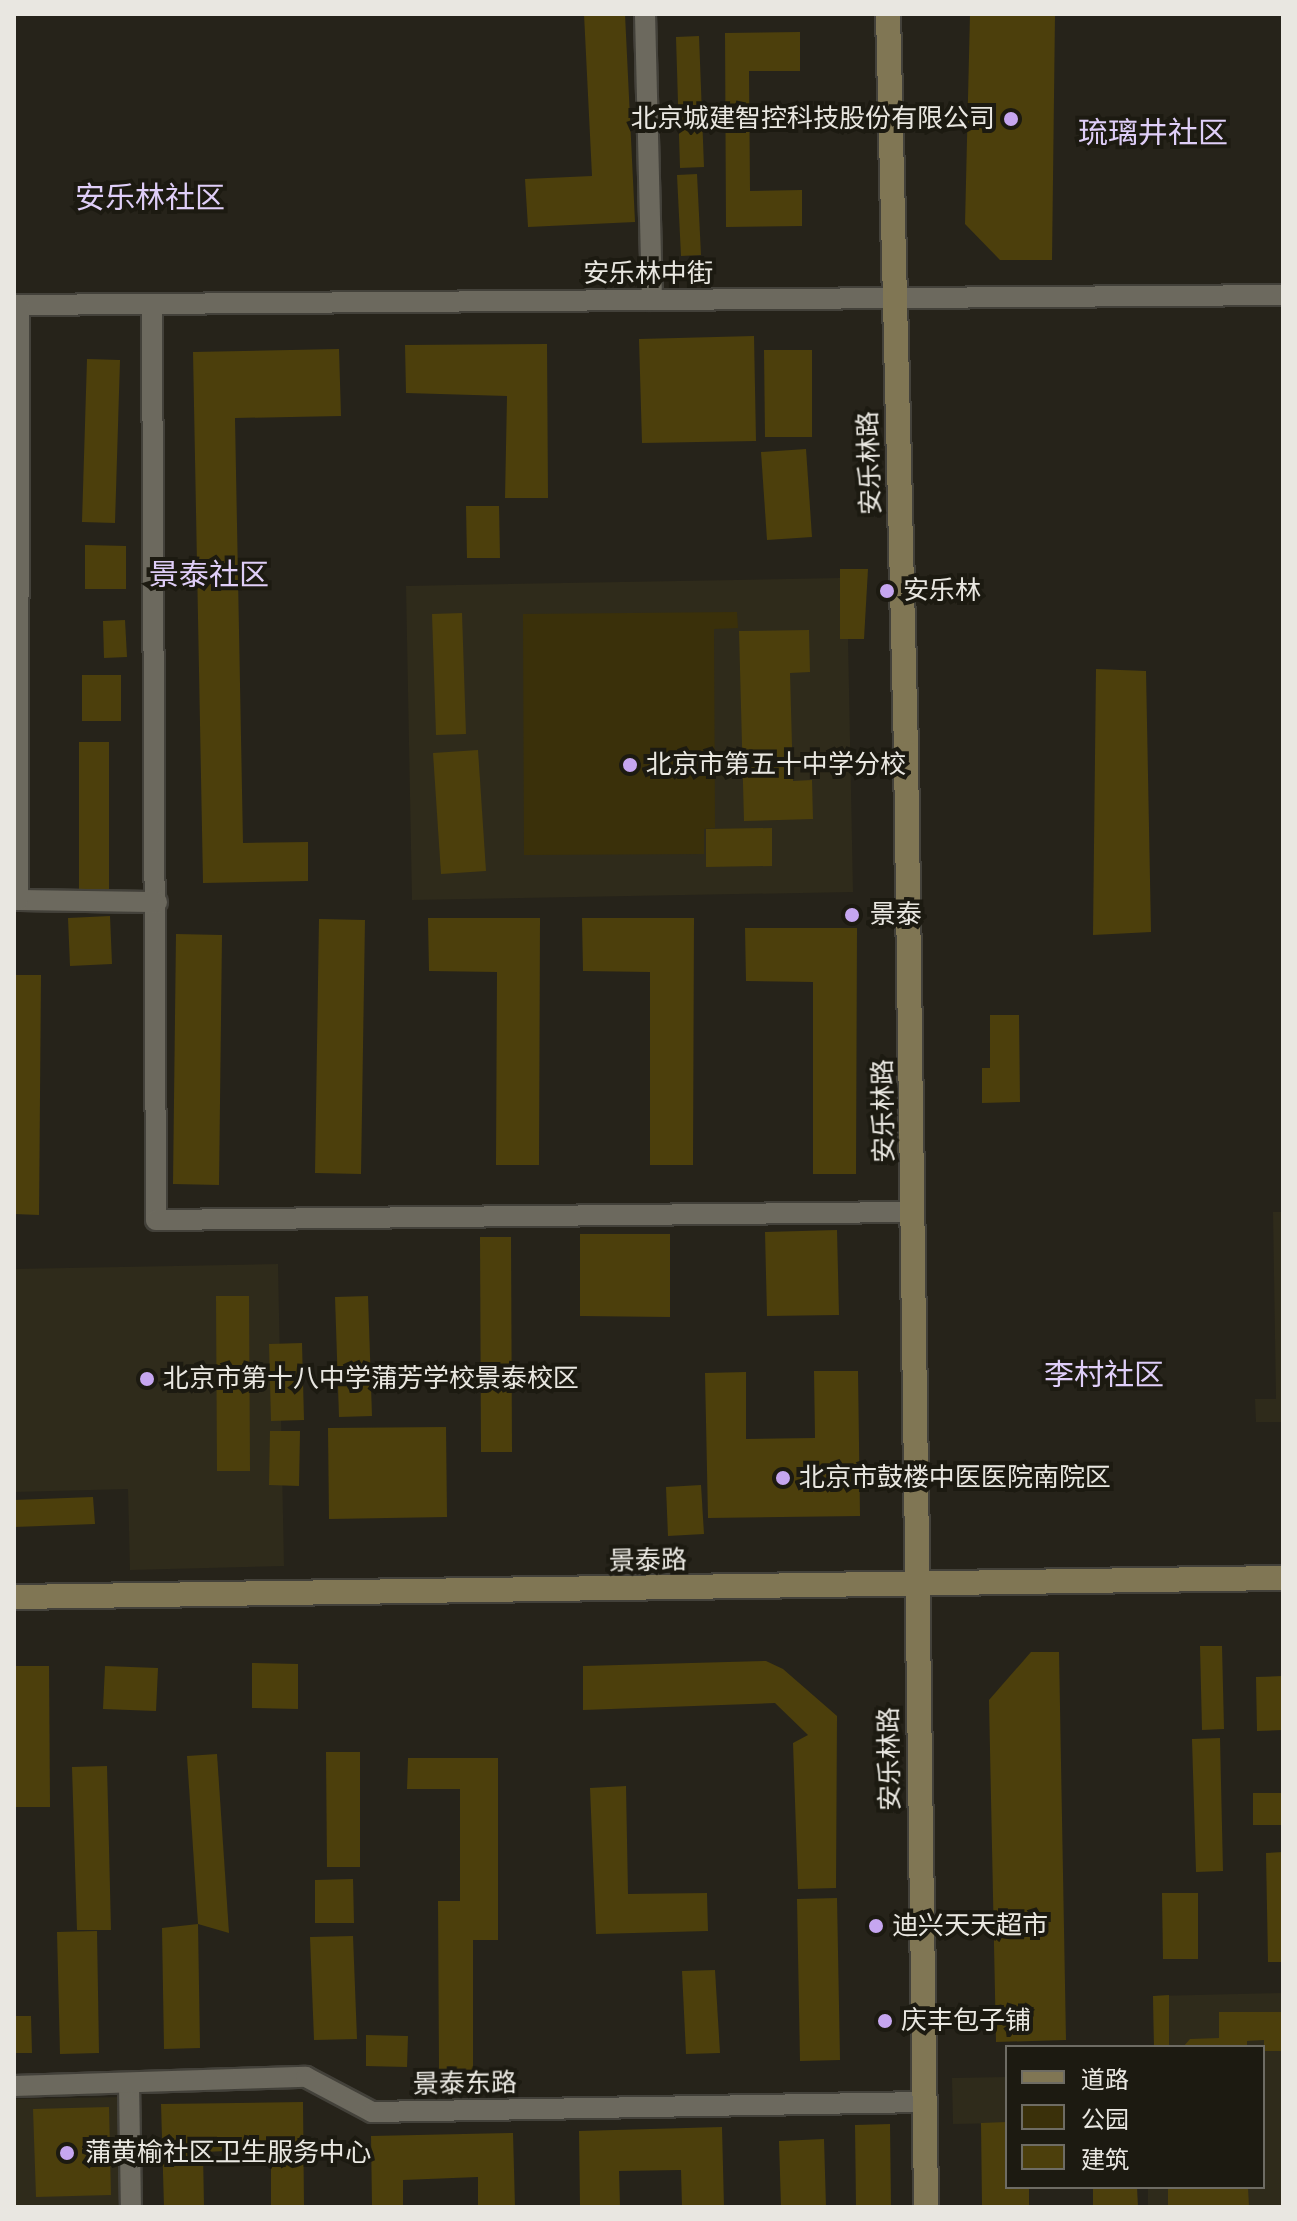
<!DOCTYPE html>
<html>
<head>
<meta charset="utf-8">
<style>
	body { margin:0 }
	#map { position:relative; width:1297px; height:2221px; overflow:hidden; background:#26231a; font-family:"Fira Sans Condensed","Noto Sans SC",sans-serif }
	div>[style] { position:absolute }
	.built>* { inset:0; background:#2f2b1b }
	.green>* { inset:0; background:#3a300a }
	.building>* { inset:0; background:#4c3f0c }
	.roads { filter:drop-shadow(2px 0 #43413a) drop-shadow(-2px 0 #43413a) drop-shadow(0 2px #43413a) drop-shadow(0 -2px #43413a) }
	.street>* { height:20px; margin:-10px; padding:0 10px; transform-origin:10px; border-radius:10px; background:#6c695e }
	.secondary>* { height:24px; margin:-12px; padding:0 12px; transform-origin:12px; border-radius:12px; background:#807654 }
	.dots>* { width:22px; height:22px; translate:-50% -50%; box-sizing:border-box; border:4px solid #1c1a11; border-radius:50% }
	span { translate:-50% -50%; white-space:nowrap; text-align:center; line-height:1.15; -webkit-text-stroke:8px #1c1a11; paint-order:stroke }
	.poi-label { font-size:26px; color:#e9e7e1 }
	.right { translate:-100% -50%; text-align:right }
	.left { translate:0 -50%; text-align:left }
	.street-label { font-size:26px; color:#e9e7e1 }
	.quarter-label { font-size:30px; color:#dfcef8 }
	.frame { position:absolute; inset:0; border:16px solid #e9e7e1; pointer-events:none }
	.legend { position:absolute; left:1005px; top:2045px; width:260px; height:144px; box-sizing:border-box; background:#1c1a11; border:2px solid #6e6c64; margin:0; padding:10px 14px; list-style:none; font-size:24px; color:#e9e7e1 }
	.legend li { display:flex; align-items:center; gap:16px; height:40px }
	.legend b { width:40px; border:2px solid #6e6c64 }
</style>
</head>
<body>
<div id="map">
	<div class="built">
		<i style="clip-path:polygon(840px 578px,840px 638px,848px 639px,853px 892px,412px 900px,406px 586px)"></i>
		<i style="clip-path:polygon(1273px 1212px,1283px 1212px,1283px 1422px,1256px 1422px,1255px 1399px,1276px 1399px)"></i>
		<i style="clip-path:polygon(278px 1264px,284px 1566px,130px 1570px,128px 1489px,14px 1492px,14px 1269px)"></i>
		<i style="clip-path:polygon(1283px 1993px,1283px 2207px,1148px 2207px,1148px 2187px,1263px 2187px,1263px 2047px,1154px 2047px,1153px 1996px)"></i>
		<i style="clip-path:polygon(1007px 2077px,1007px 2123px,953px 2124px,952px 2078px)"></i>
		<i style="clip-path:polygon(120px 2097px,122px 2207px,14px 2207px,14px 2099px)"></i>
	</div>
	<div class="green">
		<i style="clip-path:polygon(737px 612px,738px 628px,714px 629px,715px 828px,704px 829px,704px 854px,524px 855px,523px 614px)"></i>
	</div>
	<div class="building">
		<i style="clip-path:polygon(584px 14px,625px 14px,635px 222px,528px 227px,525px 179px,592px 176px)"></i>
		<i style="clip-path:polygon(970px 14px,1055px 14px,1052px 260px,1000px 260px,965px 224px)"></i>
		<i style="clip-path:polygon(800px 32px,800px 71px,749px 71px,750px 191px,802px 190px,802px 226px,726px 227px,725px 33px)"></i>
		<i style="clip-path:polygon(699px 36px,704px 167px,680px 168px,676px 37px)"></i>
		<i style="clip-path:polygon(697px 174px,701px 255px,681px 256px,677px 175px)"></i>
		<i style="clip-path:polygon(754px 336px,756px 441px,642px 443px,639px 339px)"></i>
		<i style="clip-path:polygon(547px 344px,548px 498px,505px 498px,507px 396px,406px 393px,405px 345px)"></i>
		<i style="clip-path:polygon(339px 349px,341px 416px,235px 418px,243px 843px,308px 842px,308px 881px,203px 883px,193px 352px)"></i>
		<i style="clip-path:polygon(764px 350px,812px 350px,812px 437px,765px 437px)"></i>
		<i style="clip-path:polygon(87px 359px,120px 360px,115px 523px,82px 522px)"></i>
		<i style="clip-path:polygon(806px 449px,812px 537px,767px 540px,761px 452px)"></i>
		<i style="clip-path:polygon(466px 506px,499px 506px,500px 558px,467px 558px)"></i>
		<i style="clip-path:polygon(85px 545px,126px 546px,126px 589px,85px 589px)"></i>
		<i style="clip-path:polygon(840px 569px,868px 569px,864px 639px,840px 639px)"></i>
		<i style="clip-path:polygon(462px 613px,466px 734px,436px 735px,432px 614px)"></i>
		<i style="clip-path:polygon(125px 620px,127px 657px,104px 658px,103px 621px)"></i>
		<i style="clip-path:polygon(809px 630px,810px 672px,790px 673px,793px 781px,812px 780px,813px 819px,744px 821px,739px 631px)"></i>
		<i style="clip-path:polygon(1096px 669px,1146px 671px,1151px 932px,1093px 935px)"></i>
		<i style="clip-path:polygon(82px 675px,121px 675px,121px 721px,82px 721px)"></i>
		<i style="clip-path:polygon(79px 742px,109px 742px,109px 891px,79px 891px)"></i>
		<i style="clip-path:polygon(478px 750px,486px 871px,441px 874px,433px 753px)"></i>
		<i style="clip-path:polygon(772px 828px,772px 866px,706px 867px,706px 829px)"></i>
		<i style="clip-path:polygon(110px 916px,112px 964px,70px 966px,68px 918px)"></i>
		<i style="clip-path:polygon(428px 918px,540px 918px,539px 1165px,496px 1165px,497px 972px,429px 971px)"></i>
		<i style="clip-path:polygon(582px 918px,694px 918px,693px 1165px,650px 1165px,650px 972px,583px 971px)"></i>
		<i style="clip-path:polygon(319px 919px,365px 920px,361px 1174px,315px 1173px)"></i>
		<i style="clip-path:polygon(745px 928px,857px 928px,856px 1174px,813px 1174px,813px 982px,746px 981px)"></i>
		<i style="clip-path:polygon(176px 934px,222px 935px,219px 1185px,173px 1184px)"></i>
		<i style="clip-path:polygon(14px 975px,41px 975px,39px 1215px,14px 1214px)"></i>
		<i style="clip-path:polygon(990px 1015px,1019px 1015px,1020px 1102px,982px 1103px,982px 1068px,990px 1068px)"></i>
		<i style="clip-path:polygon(837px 1230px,839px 1315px,767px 1316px,765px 1232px)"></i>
		<i style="clip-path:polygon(580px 1234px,670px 1234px,670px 1317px,580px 1316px)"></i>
		<i style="clip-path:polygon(480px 1237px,511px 1237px,512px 1452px,481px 1452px)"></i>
		<i style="clip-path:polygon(216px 1296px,249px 1296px,250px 1471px,217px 1471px)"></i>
		<i style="clip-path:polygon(368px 1296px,372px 1416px,339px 1417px,335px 1297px)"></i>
		<i style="clip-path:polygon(302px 1343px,304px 1420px,271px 1421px,269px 1344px)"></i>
		<i style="clip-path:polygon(814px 1371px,858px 1371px,860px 1516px,708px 1518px,705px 1373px,746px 1372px,746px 1439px,815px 1438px)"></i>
		<i style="clip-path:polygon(446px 1427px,447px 1517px,329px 1519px,328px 1428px)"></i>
		<i style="clip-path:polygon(270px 1431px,300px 1431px,299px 1486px,269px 1485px)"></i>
		<i style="clip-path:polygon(701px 1485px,704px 1534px,668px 1536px,666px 1487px)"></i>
		<i style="clip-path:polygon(93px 1497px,95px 1524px,14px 1527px,14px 1500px)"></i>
		<i style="clip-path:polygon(1200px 1646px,1222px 1646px,1224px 1729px,1202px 1730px)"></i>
		<i style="clip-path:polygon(1031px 1652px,1059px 1652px,1066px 2040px,996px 2042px,989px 1700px)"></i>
		<i style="clip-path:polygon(766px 1661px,783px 1669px,837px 1716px,836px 1888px,798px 1889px,793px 1743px,808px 1735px,775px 1703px,583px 1710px,583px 1666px)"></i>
		<i style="clip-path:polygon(252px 1663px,298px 1664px,298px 1709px,252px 1708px)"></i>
		<i style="clip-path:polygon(14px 1666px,49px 1666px,50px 1807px,14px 1807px)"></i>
		<i style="clip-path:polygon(105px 1666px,158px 1668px,156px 1711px,103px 1709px)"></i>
		<i style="clip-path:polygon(1283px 1676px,1283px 1730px,1257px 1731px,1256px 1677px)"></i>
		<i style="clip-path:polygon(1220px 1738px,1223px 1871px,1196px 1872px,1192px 1739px)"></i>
		<i style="clip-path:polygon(326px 1752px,360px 1752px,360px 1867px,327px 1867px)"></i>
		<i style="clip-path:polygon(217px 1754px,229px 1933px,198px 1924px,187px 1756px)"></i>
		<i style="clip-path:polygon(408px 1758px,498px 1758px,498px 1940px,473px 1940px,473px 2070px,439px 2069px,438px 1901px,460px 1901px,460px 1789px,407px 1789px)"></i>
		<i style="clip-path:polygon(107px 1766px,111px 1930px,77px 1930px,72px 1767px)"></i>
		<i style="clip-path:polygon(626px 1786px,628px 1894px,707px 1893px,708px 1931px,596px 1934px,590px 1788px)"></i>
		<i style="clip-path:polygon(1253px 1793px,1283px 1793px,1283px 1825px,1253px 1825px)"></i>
		<i style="clip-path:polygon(1283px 1852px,1283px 1962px,1268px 1962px,1266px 1853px)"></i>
		<i style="clip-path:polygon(353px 1879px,354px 1923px,315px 1923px,315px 1880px)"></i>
		<i style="clip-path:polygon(1162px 1893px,1198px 1893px,1198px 1959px,1163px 1959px)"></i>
		<i style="clip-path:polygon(837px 1898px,840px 2060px,800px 2061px,797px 1899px)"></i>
		<i style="clip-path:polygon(198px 1924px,200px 2048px,164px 2049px,162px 1928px)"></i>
		<i style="clip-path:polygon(97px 1931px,99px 2053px,60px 2054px,57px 1932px)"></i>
		<i style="clip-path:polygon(353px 1936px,357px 2039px,314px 2040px,310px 1937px)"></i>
		<i style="clip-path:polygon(715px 1970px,720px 2053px,686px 2054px,682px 1971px)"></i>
		<i style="clip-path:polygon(1169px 1995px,1169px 2047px,1154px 2047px,1153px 1996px)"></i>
		<i style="clip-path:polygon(1219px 2012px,1283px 2012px,1283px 2051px,1264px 2051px,1264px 2040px,1247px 2041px,1247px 2047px,1183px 2047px,1190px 2039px,1219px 2038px)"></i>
		<i style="clip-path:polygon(14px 2016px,31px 2016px,32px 2053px,14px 2053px)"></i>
		<i style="clip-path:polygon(366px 2035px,408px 2036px,407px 2067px,366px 2066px)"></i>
		<i style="clip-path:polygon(303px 2102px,304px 2207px,271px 2207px,271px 2149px,203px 2152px,204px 2207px,164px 2207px,161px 2104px)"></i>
		<i style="clip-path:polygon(109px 2107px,111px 2195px,36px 2197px,33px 2109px)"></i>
		<i style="clip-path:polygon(1007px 2122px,1007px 2187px,1029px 2187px,1029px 2207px,982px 2207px,981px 2123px)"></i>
		<i style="clip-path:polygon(890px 2124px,891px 2207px,856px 2207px,855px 2125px)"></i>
		<i style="clip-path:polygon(722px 2127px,724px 2207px,682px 2207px,681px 2170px,619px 2171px,620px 2207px,580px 2207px,579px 2131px)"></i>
		<i style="clip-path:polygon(513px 2133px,515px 2207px,478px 2207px,478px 2177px,403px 2180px,403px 2207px,372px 2207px,371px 2136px)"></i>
		<i style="clip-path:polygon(824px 2139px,826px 2207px,781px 2207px,779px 2141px)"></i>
		<i style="clip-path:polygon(1093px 2187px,1137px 2187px,1138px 2207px,1093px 2207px)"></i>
		<i style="clip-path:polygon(1168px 2187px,1248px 2187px,1249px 2207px,1168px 2207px)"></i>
	</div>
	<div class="roads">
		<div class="street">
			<i style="left:645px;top:14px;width:286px;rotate:88.6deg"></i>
			<i style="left:152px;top:304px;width:916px;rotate:89.75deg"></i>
			<i style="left:156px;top:1220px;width:757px;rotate:-0.61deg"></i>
			<i style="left:14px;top:305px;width:1269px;rotate:-0.45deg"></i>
			<i style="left:14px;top:900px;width:143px;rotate:0.8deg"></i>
			<i style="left:18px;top:900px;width:595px;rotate:-89.9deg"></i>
			<i style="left:129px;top:2084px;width:123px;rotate:89.1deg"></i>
			<i style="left:14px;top:2086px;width:292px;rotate:-1.8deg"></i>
			<i style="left:306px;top:2077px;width:75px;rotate:27.9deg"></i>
			<i style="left:372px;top:2112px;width:553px;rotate:-1.04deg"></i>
		</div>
		<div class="secondary">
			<i style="left:888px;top:14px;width:739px;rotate:88.6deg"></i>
			<i style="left:906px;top:753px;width:1454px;rotate:89.21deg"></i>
			<i style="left:14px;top:1597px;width:1269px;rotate:-0.86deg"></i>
		</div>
	</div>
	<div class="dots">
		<i style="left:1011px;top:119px;background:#c6a6f0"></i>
		<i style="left:887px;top:591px;background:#c6a6f0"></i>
		<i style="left:630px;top:765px;background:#c6a6f0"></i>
		<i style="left:852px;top:915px;background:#c6a6f0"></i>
		<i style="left:147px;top:1379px;background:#c6a6f0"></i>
		<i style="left:783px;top:1478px;background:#c6a6f0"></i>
		<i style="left:876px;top:1926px;background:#c6a6f0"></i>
		<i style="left:885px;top:2021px;background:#c6a6f0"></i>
		<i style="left:67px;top:2153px;background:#c6a6f0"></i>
	</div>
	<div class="poi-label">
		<span class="right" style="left:995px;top:119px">北京城建智控科技股份有限公司</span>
		<span class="left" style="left:903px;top:591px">安乐林</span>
		<span class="left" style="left:646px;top:765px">北京市第五十中学分校</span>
		<span class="left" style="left:870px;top:915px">景泰</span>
		<span class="left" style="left:163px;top:1379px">北京市第十八中学蒲芳学校景泰校区</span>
		<span class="left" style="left:799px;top:1478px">北京市鼓楼中医医院南院区</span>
		<span class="left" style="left:892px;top:1926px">迪兴天天超市</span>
		<span class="left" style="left:901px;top:2021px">庆丰包子铺</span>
		<span class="left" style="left:85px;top:2153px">蒲黄榆社区卫生服务中心</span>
	</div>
	<div class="street-label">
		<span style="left:648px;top:274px">安乐林中街</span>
		<span style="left:870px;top:463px;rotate:-92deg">安乐林路</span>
		<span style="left:884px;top:1111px;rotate:-91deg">安乐林路</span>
		<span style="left:648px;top:1561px;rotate:-1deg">景泰路</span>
		<span style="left:890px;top:1759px;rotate:-91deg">安乐林路</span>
		<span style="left:465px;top:2084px;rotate:-1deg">景泰东路</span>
	</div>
	<div class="quarter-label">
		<span style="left:1153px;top:133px">琉璃井社区</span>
		<span style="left:150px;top:198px">安乐林社区</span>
		<span style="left:209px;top:575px">景泰社区</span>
		<span style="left:1104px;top:1375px">李村社区</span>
	</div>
	<div class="frame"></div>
	<ul class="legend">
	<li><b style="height:10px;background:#807654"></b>道路</li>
	<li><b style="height:22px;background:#3a300a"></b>公园</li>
	<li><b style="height:22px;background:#4c3f0c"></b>建筑</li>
	</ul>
</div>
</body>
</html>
